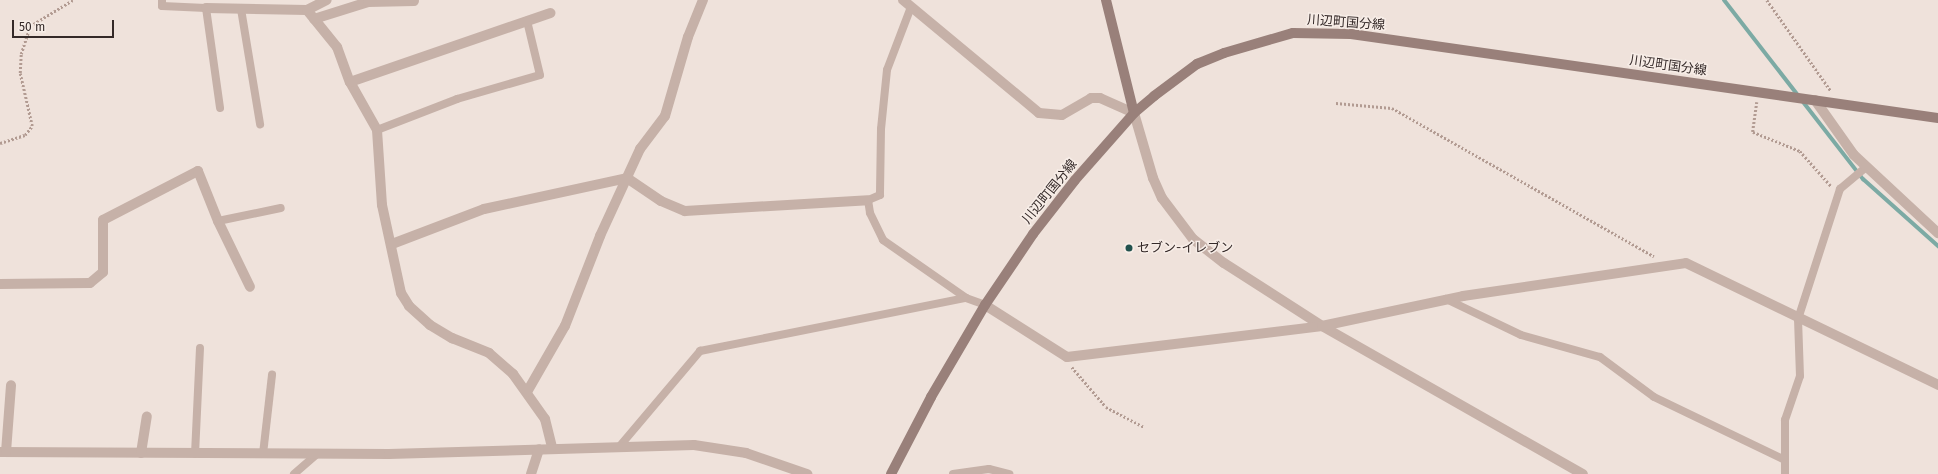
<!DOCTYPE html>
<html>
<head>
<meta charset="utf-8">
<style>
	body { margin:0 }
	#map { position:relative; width:1938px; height:474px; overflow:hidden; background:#efe2db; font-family:"Fira Sans","Noto Sans JP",sans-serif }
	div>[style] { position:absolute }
	.stream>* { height:4px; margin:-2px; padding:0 2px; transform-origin:2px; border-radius:2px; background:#7caaa4 }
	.path>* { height:2.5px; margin-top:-1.25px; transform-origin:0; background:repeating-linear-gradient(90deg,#b29b92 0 2px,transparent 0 4px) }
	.lane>* { height:8px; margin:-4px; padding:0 4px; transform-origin:4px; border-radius:4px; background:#c6b1a8 }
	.street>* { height:10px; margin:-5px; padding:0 5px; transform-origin:5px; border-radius:5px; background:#c6b1a8 }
	.secondary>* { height:10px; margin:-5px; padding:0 5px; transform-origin:5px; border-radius:5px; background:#99807a }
	.dots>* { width:11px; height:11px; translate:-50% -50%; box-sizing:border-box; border:2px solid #f7ede7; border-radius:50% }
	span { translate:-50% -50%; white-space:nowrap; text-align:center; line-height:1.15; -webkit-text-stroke:3px #f7ede7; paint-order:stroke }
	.street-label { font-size:13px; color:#342928 }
	.poi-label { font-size:13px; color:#342928 }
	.left { translate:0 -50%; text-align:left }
	.scale { position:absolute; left:12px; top:20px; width:102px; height:18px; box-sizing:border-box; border:2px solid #342928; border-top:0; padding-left:5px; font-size:12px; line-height:14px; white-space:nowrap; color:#342928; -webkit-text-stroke:3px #f7ede7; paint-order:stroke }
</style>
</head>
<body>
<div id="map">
	<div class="stream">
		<i style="left:1724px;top:0;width:227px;rotate:52.2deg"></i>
		<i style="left:1863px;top:179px;width:101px;rotate:41.8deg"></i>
	</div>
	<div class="path">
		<i style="left:1767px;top:0;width:111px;rotate:54.9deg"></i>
		<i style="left:1757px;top:102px;width:30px;rotate:98deg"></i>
		<i style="left:1753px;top:132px;width:51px;rotate:22deg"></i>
		<i style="left:1800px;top:151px;width:47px;rotate:48.5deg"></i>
		<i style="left:1336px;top:103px;width:56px;rotate:5.1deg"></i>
		<i style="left:1392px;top:108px;width:301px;rotate:29.5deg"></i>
		<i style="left:0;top:143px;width:26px;rotate:-18deg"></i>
		<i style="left:25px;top:135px;width:11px;rotate:-52deg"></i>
		<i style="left:32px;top:126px;width:54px;rotate:-102.8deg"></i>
		<i style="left:20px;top:73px;width:19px;rotate:-87deg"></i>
		<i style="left:21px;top:54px;width:29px;rotate:-72deg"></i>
		<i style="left:30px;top:26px;width:50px;rotate:-31.2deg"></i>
		<i style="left:1072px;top:367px;width:52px;rotate:49.6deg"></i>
		<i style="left:1106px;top:407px;width:43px;rotate:27.8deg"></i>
	</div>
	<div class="lane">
		<i style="left:162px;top:0;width:6px;rotate:90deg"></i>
		<i style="left:162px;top:6px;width:44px;rotate:2.6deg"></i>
		<i style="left:206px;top:8px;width:101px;rotate:82deg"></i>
		<i style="left:911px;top:7px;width:67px;rotate:110.9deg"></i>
		<i style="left:887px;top:70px;width:59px;rotate:95.8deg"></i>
		<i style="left:881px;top:129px;width:66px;rotate:90.9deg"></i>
		<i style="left:880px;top:195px;width:13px;rotate:157deg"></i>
		<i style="left:868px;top:200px;width:13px;rotate:81deg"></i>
		<i style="left:870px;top:213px;width:30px;rotate:64deg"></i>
		<i style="left:883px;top:240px;width:101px;rotate:34.9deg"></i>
		<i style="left:241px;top:9px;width:117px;rotate:80.6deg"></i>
		<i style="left:377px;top:130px;width:86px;rotate:-21.2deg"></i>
		<i style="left:457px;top:99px;width:86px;rotate:-16.1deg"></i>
		<i style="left:540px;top:75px;width:56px;rotate:-103.5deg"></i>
		<i style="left:218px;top:221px;width:64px;rotate:-11.7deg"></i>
		<i style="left:1446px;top:299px;width:83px;rotate:25.6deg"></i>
		<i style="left:1521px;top:335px;width:82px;rotate:15.6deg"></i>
		<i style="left:1600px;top:357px;width:67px;rotate:36.5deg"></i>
		<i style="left:1654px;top:397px;width:145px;rotate:25.7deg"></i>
		<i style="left:619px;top:447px;width:126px;rotate:-49.8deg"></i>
		<i style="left:700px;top:351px;width:271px;rotate:-11.3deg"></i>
		<i style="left:966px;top:298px;width:20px;rotate:20deg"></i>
		<i style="left:195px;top:454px;width:106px;rotate:-87.3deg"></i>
		<i style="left:263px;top:454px;width:80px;rotate:-83.5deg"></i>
		<i style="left:294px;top:474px;width:29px;rotate:-41deg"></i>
		<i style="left:953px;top:474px;width:36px;rotate:-8deg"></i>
		<i style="left:989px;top:469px;width:21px;rotate:14deg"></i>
		<i style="left:1785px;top:474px;width:54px;rotate:-90deg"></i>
		<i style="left:1785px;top:420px;width:46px;rotate:-71.2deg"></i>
		<i style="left:1800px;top:376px;width:57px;rotate:-92deg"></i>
		<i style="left:1798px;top:319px;width:137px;rotate:-72.1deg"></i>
		<i style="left:1840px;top:189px;width:34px;rotate:-40deg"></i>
	</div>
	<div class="street">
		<i style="left:903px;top:0;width:177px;rotate:39.7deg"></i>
		<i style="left:1039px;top:113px;width:23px;rotate:5deg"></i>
		<i style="left:1062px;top:115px;width:34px;rotate:-30deg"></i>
		<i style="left:1091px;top:98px;width:9px"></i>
		<i style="left:1100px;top:98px;width:37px;rotate:24deg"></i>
		<i style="left:1134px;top:113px;width:68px;rotate:73.7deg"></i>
		<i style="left:1153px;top:178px;width:22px;rotate:66deg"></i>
		<i style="left:1162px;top:198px;width:51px;rotate:52.9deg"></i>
		<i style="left:1193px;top:239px;width:39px;rotate:38deg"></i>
		<i style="left:1224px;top:263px;width:117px;rotate:32.7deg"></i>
		<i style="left:1322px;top:326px;width:300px;rotate:29.6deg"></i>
		<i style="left:206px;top:8px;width:101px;rotate:1.1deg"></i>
		<i style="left:307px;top:10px;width:48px;rotate:51deg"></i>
		<i style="left:337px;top:47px;width:37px;rotate:70deg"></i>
		<i style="left:350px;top:82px;width:55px;rotate:60.6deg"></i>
		<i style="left:377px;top:130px;width:75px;rotate:86.2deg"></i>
		<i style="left:382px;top:205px;width:90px;rotate:77.8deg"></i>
		<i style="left:401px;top:293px;width:15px;rotate:58deg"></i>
		<i style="left:409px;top:306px;width:28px;rotate:42deg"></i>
		<i style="left:430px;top:325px;width:26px;rotate:31deg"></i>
		<i style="left:452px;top:338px;width:40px;rotate:22deg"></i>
		<i style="left:489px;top:353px;width:32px;rotate:41deg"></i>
		<i style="left:513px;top:374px;width:55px;rotate:54.6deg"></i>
		<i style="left:545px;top:419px;width:30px;rotate:76deg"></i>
		<i style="left:307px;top:10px;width:22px;rotate:-27deg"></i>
		<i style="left:314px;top:19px;width:57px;rotate:-17.5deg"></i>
		<i style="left:368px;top:2px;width:46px;rotate:-1.2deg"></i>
		<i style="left:350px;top:82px;width:212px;rotate:-19deg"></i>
		<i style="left:1815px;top:100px;width:67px;rotate:54.7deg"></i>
		<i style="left:1854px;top:155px;width:115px;rotate:42.9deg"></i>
		<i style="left:392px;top:244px;width:98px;rotate:-20.8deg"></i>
		<i style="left:484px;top:209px;width:146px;rotate:-12.2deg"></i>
		<i style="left:627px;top:178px;width:41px;rotate:34.1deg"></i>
		<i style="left:661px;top:201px;width:26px;rotate:23deg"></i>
		<i style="left:685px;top:211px;width:183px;rotate:-3.4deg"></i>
		<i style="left:0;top:284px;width:90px;rotate:-0.6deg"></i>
		<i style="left:90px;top:283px;width:17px;rotate:-40deg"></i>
		<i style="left:103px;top:272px;width:52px;rotate:-90deg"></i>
		<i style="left:103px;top:220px;width:107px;rotate:-27.3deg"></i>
		<i style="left:198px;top:171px;width:54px;rotate:68.2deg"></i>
		<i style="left:218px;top:221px;width:73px;rotate:64.1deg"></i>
		<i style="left:985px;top:305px;width:97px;rotate:32.4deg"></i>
		<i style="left:1067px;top:357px;width:257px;rotate:-6.9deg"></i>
		<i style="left:1322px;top:326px;width:144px;rotate:-12deg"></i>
		<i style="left:1463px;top:296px;width:225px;rotate:-8.4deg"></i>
		<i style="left:1686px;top:263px;width:280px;rotate:25.8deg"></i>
		<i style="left:527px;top:392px;width:76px;rotate:-60.1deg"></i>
		<i style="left:565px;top:326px;width:97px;rotate:-68.7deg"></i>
		<i style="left:600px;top:236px;width:96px;rotate:-65.3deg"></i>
		<i style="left:640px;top:149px;width:41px;rotate:-52.9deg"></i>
		<i style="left:665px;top:116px;width:82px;rotate:-73.8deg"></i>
		<i style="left:688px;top:37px;width:40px;rotate:-68deg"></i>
		<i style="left:0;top:452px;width:389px;rotate:0.3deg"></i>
		<i style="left:389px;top:454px;width:305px;rotate:-1.7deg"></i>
		<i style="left:694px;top:445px;width:53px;rotate:8.7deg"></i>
		<i style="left:746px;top:453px;width:65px;rotate:19deg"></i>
		<i style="left:6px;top:452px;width:67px;rotate:-85.7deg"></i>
		<i style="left:141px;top:453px;width:37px;rotate:-81deg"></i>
		<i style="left:531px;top:474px;width:26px;rotate:-72deg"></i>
	</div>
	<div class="secondary">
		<i style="left:1106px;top:0;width:116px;rotate:76.1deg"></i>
		<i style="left:891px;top:474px;width:87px;rotate:-62.5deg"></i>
		<i style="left:931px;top:397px;width:107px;rotate:-59.6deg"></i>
		<i style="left:985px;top:305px;width:86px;rotate:-55.9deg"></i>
		<i style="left:1033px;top:234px;width:68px;rotate:-52.1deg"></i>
		<i style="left:1075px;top:180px;width:89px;rotate:-48.6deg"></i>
		<i style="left:1134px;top:113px;width:26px;rotate:-40deg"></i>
		<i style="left:1154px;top:96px;width:54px;rotate:-36.7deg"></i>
		<i style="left:1197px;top:64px;width:29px;rotate:-22deg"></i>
		<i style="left:1224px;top:53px;width:72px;rotate:-16.2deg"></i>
		<i style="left:1293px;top:33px;width:58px;rotate:1deg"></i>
		<i style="left:1351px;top:34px;width:593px;rotate:8.14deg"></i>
	</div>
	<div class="dots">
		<i style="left:1129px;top:248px;background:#21514d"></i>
	</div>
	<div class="street-label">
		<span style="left:1346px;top:23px;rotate:4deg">川辺町国分線</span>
		<span style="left:1668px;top:66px;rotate:8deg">川辺町国分線</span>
		<span style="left:1050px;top:192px;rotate:-51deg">川辺町国分線</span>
	</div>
	<div class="poi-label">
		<span class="left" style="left:1137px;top:248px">セブン-イレブン</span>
	</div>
	<div class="scale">50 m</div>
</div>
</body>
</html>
